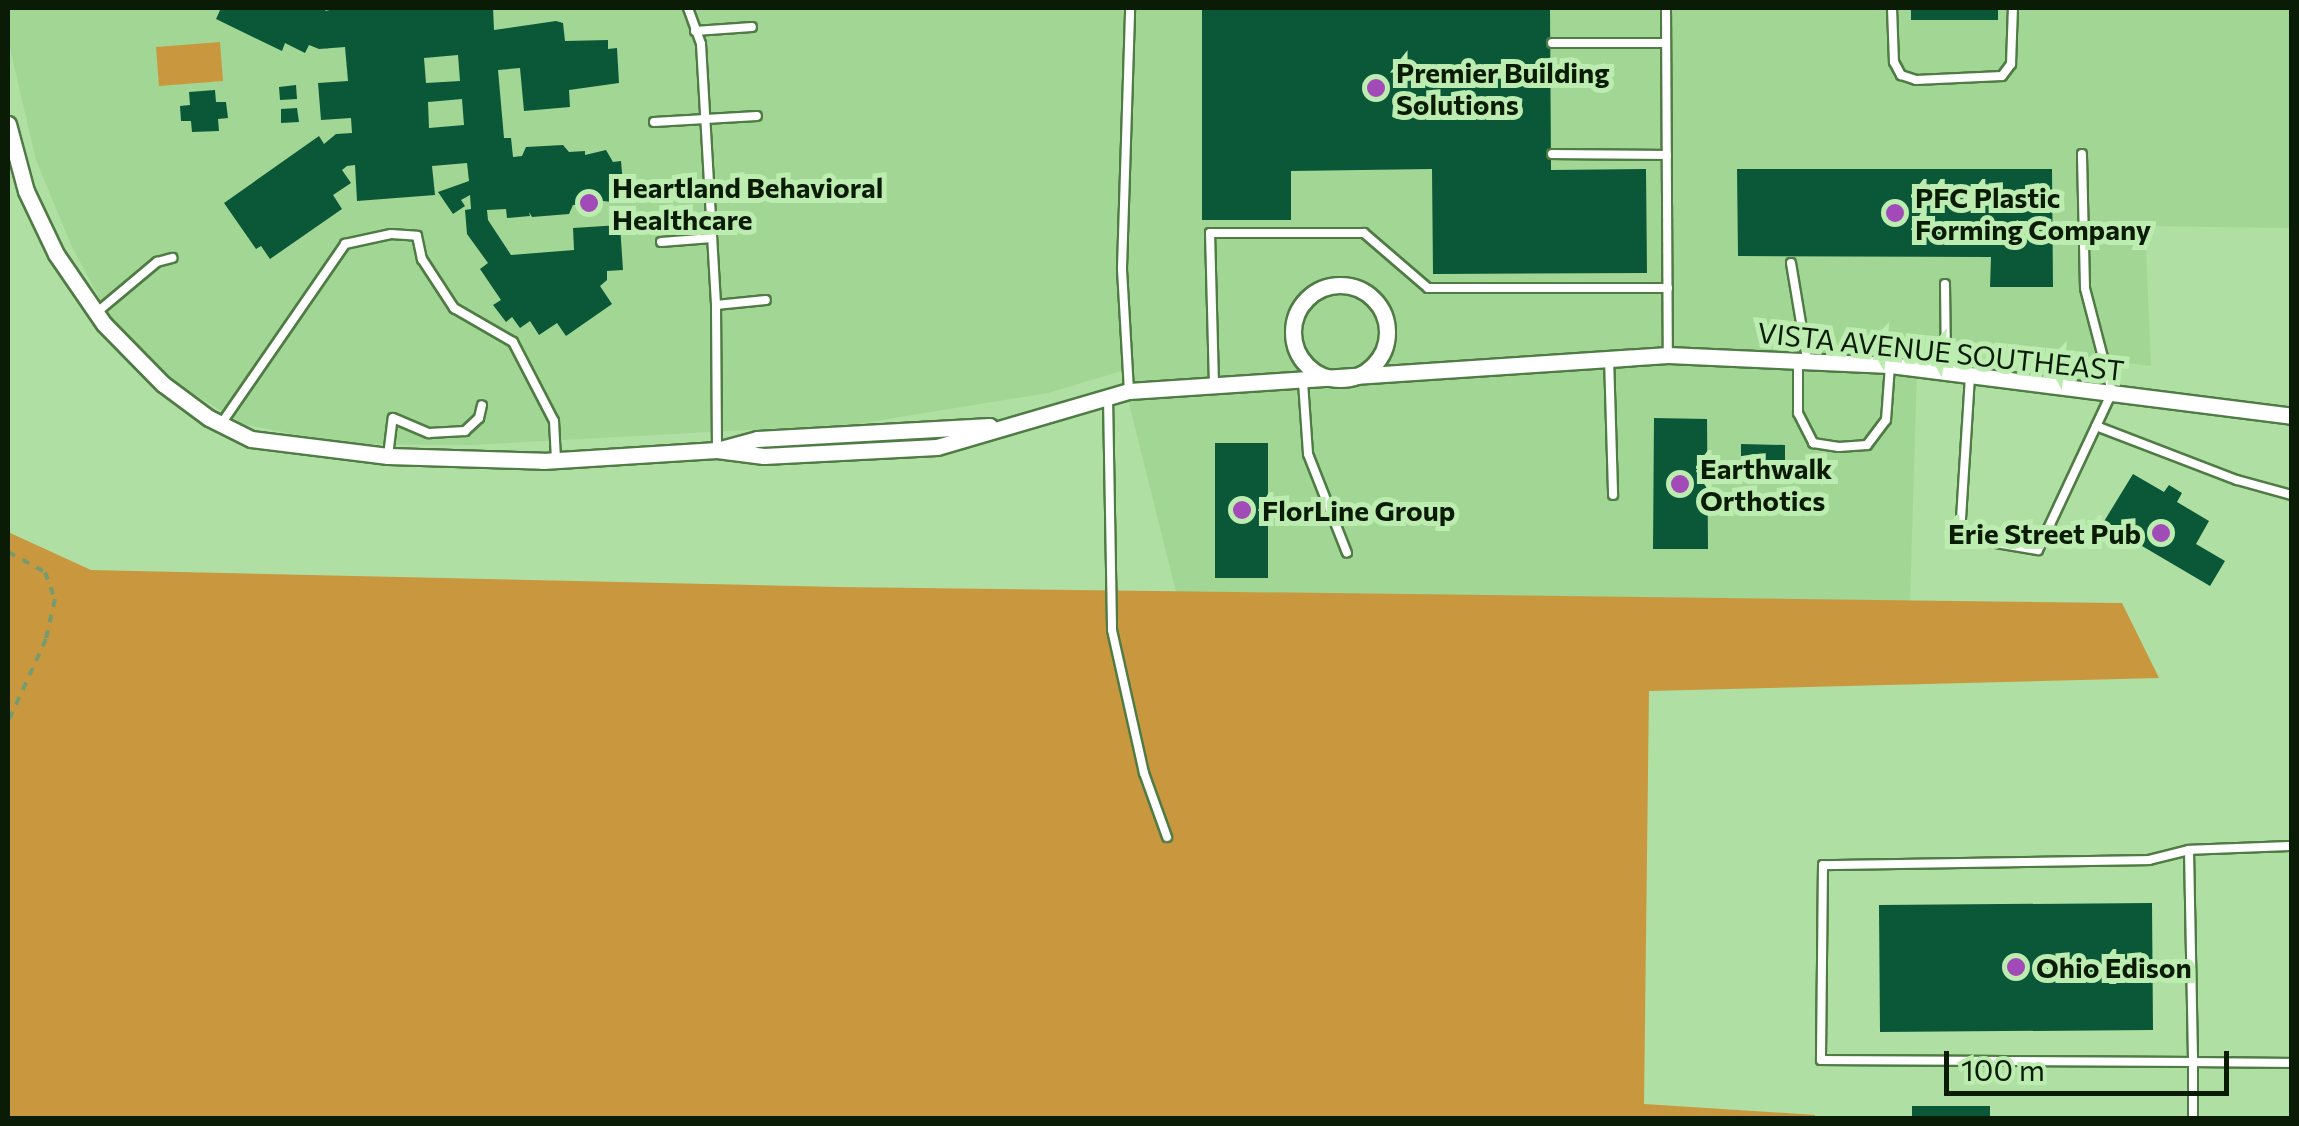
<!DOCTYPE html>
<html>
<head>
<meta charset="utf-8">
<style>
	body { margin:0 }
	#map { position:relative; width:2299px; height:1126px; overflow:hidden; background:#afdfa3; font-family:Commissioner,sans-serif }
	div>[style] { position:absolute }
	.built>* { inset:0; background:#a2d694 }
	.green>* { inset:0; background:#c9973e }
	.building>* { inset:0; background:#0a5838 }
	.path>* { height:4px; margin-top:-2px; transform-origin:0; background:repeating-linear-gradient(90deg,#769c6d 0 8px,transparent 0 16px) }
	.roads { filter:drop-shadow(2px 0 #4f7b44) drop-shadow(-2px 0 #4f7b44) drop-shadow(0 2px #4f7b44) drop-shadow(0 -2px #4f7b44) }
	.service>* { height:8px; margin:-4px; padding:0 4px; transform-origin:4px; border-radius:4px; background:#fff }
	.minor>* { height:15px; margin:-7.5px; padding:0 7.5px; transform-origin:7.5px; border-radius:7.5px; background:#fff }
	.minor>.ring { margin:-7.5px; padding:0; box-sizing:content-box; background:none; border:15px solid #fff; border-radius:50% }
	.dots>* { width:28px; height:28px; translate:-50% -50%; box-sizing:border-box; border:5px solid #bcecb0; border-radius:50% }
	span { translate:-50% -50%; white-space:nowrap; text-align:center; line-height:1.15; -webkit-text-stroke:10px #bcecb0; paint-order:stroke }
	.poi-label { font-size:28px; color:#0b1c06; font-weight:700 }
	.left { translate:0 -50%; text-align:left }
	.right { translate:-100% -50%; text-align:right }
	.street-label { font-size:28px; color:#0b1c06 }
	.frame { position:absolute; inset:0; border:10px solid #0b1c06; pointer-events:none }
	.scale { position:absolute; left:1944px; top:1051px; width:285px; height:45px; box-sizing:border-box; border:5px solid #0b1c06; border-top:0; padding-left:12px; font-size:30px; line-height:35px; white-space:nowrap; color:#0b1c06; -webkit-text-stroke:8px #bcecb0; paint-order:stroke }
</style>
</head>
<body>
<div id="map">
	<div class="built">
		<i style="clip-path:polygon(8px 8px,2291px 8px,2291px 228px,2145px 226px,2151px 366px,1918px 336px,1910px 601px,1176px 592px,1121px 371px,1048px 393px,857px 424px,472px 445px,344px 444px,243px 424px,171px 380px,115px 327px,72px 247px,36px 160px,8px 40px)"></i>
	</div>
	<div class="green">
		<i style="clip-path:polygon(220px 42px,223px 81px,159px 86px,156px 47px)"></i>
		<i style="clip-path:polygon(8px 532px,91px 570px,839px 587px,2122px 603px,2159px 678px,1649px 691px,1644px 1104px,1815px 1115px,1815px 1118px,8px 1118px)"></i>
	</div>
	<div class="building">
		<i style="clip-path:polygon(evenodd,221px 8px,327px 8px,325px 11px,339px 8px,493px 8px,494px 30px,556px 21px,563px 23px,565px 41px,608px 40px,608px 49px,617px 48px,619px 83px,569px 90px,570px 107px,524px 111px,520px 68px,498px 70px,504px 138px,511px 138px,513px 157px,522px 156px,526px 147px,563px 145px,569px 152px,585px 151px,585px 155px,606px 150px,613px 162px,621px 161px,624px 196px,610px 197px,611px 202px,589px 199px,589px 203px,573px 205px,569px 214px,532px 217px,529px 212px,530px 216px,507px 218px,506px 209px,487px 210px,488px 220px,511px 255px,574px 250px,573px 228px,620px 225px,623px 270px,607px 271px,607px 280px,600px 286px,612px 304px,566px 336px,557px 323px,539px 335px,530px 321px,520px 328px,512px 317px,506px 322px,493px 305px,501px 300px,480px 269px,488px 263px,467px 234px,465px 210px,471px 209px,470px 195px,461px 200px,465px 206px,453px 214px,438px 192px,469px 181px,467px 163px,432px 166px,435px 195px,357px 201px,355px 165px,347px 166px,342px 170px,351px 183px,333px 195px,342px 209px,270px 259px,261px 246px,256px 249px,224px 203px,319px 136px,324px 144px,336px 134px,352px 133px,351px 118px,321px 120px,318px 83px,348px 81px,345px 47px,319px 49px,309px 45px,305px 53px,285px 43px,282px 51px,216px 19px,221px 8px,458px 55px,460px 81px,426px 83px,424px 58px,458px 55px,221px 8px,462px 99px,464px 125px,429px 128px,428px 102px,462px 99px)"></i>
		<i style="clip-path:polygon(1202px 8px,1550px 8px,1551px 170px,1646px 169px,1647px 273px,1433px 274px,1432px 169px,1291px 171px,1291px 220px,1202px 220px)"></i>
		<i style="clip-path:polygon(1911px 8px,1998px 8px,1998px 20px,1911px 20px)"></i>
		<i style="clip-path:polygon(296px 85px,297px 99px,280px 100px,279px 87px)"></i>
		<i style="clip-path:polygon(215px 90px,216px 102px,226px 102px,228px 118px,218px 119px,219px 131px,192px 132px,191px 121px,181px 121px,180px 106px,190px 105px,189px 92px)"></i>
		<i style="clip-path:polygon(297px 108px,299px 122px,281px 123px,281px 109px)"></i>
		<i style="clip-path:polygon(1737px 169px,2052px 169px,2053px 287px,1990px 287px,1991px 257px,1738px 256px)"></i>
		<i style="clip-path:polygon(1654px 418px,1707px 419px,1708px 549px,1653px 549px)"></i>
		<i style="clip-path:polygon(1215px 443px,1268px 443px,1268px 578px,1215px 578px)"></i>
		<i style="clip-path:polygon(1741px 444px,1785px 445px,1785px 480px,1741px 480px)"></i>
		<i style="clip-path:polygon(2133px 474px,2164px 492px,2169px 485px,2182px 493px,2177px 502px,2209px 521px,2196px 544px,2225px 561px,2210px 586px,2103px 523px)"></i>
		<i style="clip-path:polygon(2152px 903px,2153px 1030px,1880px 1032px,1879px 905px)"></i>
		<i style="clip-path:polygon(1912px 1106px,1990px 1106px,1990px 1118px,1912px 1118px)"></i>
	</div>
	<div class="path">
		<i style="left:8px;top:552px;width:42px;rotate:28.4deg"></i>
		<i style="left:45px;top:572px;width:29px;rotate:70deg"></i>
		<i style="left:55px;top:599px;width:41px;rotate:102.7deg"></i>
		<i style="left:46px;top:639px;width:91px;rotate:114.6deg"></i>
	</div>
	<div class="roads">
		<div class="service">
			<i style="left:688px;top:8px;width:38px;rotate:70deg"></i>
			<i style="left:701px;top:44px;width:261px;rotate:86.7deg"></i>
			<i style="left:716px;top:305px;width:145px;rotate:89.6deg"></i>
			<i style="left:1666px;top:8px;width:347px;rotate:89.7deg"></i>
			<i style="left:1892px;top:8px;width:54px;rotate:87.9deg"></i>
			<i style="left:1894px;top:62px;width:15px;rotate:62deg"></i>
			<i style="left:1901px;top:75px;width:16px;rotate:18deg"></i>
			<i style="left:1916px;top:80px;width:86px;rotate:-2.7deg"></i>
			<i style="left:2002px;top:76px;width:15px;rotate:-53deg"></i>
			<i style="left:2011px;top:64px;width:56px;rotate:-88deg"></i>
			<i style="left:695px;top:31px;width:57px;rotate:-4deg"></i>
			<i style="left:1552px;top:43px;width:114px"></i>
			<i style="left:654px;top:122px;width:103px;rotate:-3.3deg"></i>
			<i style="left:1552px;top:154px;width:115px;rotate:0.5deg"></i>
			<i style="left:661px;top:242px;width:51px;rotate:-4.5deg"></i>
			<i style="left:1791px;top:263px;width:97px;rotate:80.5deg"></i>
			<i style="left:1945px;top:284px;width:87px;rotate:89.3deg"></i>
			<i style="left:716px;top:305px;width:50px;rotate:-5.7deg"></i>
			<i style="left:96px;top:313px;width:80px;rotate:-39.9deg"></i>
			<i style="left:157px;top:262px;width:16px;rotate:-15deg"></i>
			<i style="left:1609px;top:357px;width:138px;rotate:88.3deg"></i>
			<i style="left:1798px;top:359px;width:54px;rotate:90deg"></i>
			<i style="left:1798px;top:413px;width:34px;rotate:63deg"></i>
			<i style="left:1813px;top:443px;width:26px;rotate:9deg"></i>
			<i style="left:1839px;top:447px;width:28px;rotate:-4deg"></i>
			<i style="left:1867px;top:445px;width:31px;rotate:-53deg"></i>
			<i style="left:1886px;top:420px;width:55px;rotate:-85.8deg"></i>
			<i style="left:1970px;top:376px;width:161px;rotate:93.6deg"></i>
			<i style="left:1960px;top:537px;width:79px;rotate:9.5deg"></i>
			<i style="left:2038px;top:550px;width:174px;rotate:-64.9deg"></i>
			<i style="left:2112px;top:392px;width:107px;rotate:-104.6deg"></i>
			<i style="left:2085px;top:288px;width:134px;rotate:-91.3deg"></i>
			<i style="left:1303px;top:382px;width:72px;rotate:86deg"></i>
			<i style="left:1308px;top:454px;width:106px;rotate:68.5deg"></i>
			<i style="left:1214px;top:385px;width:152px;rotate:-91.5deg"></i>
			<i style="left:1210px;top:233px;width:154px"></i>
			<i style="left:1364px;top:233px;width:84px;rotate:40.7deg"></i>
			<i style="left:1428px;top:288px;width:240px"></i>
			<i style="left:1129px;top:391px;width:123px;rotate:-93.3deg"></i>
			<i style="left:1122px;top:268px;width:260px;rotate:-88.2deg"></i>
			<i style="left:1108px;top:397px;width:233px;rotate:89deg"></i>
			<i style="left:1112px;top:630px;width:147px;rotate:77.4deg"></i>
			<i style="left:1144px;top:773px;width:68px;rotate:70.2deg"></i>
			<i style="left:221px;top:424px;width:219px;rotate:-55.4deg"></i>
			<i style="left:345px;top:244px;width:47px;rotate:-12.3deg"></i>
			<i style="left:391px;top:234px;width:26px;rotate:4deg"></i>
			<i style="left:417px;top:236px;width:24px;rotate:78deg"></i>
			<i style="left:422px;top:259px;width:59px;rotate:56.9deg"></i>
			<i style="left:454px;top:308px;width:68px;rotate:30deg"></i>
			<i style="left:513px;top:342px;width:89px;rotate:62.6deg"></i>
			<i style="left:554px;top:421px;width:39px;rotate:87deg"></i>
			<i style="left:2096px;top:426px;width:151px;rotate:21deg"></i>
			<i style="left:2237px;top:480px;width:57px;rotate:15.3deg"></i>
			<i style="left:388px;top:456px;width:38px;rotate:-83deg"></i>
			<i style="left:393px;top:418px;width:39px;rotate:23deg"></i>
			<i style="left:429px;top:433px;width:36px;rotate:-3deg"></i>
			<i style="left:465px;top:431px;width:19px;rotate:-43deg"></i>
			<i style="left:479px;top:418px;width:13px;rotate:-77deg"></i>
			<i style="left:2292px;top:846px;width:103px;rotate:177.8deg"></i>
			<i style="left:2189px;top:850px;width:212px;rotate:88.9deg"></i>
			<i style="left:2193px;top:1062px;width:99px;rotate:0.6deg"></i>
			<i style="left:2189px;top:850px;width:41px;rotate:166deg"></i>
			<i style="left:2149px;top:860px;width:326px;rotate:179.1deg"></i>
			<i style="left:1823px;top:865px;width:195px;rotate:90.6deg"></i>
			<i style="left:1821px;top:1060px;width:372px;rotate:0.3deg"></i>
			<i style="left:2193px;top:1062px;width:56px;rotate:90deg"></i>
		</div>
		<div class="minor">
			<i style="left:8px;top:124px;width:69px;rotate:75deg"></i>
			<i style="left:26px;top:191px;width:70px;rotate:64.5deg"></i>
			<i style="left:56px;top:254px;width:85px;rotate:55.6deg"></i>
			<i style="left:104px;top:324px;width:84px;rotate:45.5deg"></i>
			<i style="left:163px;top:384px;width:57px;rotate:36.5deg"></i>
			<i style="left:209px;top:418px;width:47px;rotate:26.6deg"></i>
			<i style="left:251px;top:439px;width:138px;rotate:7.1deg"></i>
			<i style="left:388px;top:456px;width:155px;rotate:1.8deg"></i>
			<i style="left:543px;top:461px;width:174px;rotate:-3.6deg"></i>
			<i style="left:717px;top:450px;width:41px;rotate:-15.4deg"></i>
			<i style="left:757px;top:439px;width:233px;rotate:-3.2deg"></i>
			<i class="ring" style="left:1293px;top:285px;width:79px;height:79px"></i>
			<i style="left:717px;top:450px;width:47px;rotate:7.3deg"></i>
			<i style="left:764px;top:456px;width:173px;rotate:-3deg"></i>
			<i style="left:937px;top:447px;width:200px;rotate:-16.3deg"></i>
			<i style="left:1129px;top:391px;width:540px;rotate:-3.82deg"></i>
			<i style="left:1668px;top:355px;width:222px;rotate:2.6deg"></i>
			<i style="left:1890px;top:365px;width:405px;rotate:7.2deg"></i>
		</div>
	</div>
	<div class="dots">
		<i style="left:1376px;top:88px;background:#a24ab7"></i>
		<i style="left:589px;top:203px;background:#a24ab7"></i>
		<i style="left:1895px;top:213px;background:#a24ab7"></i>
		<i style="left:1680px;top:484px;background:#a24ab7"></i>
		<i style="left:1242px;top:510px;background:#a24ab7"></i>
		<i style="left:2161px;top:533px;background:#a24ab7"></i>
		<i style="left:2016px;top:967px;background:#a24ab7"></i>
	</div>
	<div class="poi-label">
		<span class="left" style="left:1396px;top:88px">Premier Building<br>Solutions</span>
		<span class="left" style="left:612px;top:203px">Heartland Behavioral<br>Healthcare</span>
		<span class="left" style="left:1915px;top:213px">PFC Plastic<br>Forming Company</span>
		<span class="left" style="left:1700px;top:484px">Earthwalk<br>Orthotics</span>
		<span class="left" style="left:1262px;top:510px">FlorLine Group</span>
		<span class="right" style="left:2141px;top:533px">Erie Street Pub</span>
		<span class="left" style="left:2036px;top:967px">Ohio Edison</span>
	</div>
	<div class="street-label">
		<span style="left:1941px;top:351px;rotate:6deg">VISTA AVENUE SOUTHEAST</span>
	</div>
	<div class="frame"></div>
	<div class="scale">100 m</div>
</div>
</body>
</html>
